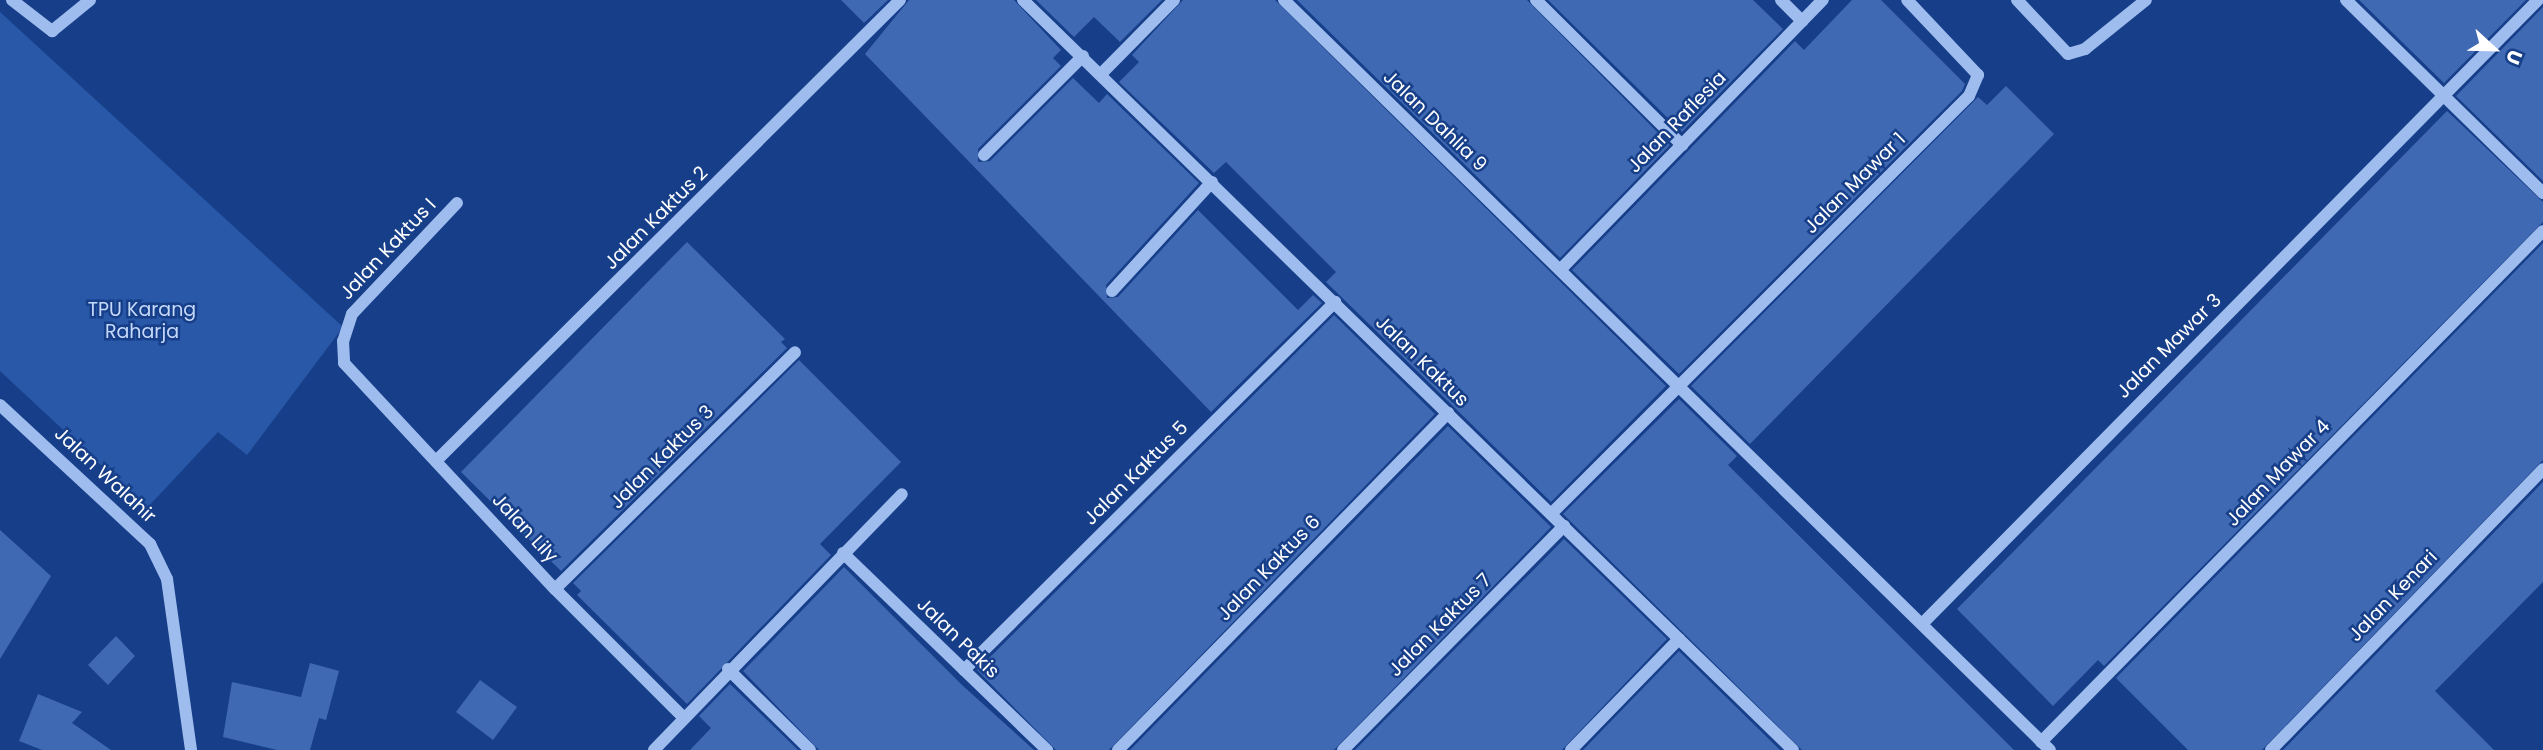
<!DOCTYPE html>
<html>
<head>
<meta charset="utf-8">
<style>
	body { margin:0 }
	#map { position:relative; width:2543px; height:750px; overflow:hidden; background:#173f89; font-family:Poppins,sans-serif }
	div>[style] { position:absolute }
	.green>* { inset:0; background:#2958a8 }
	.building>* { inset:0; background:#3f69b2 }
	.minor>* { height:12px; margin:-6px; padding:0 6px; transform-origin:6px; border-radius:6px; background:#9fbcee }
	span { translate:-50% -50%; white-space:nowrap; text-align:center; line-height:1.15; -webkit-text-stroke:5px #173f89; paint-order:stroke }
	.street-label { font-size:19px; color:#fff }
	.park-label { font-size:19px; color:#c5d9fa }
	.north { position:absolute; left:2459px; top:14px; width:70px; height:70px; -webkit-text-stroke:5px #173f89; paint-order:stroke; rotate:112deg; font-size:19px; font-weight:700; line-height:28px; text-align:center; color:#fff }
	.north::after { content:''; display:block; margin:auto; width:24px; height:32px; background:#fff; clip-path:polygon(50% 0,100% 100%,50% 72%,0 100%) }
</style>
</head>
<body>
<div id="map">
	<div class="green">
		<i style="clip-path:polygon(0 12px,343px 327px,247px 455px,218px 432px,147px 508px,0 371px)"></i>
	</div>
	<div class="building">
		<i style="clip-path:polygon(841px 0,888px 0,864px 23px)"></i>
		<i style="clip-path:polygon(909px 0,1014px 0,1061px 50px,1053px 58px,1061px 66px,978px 149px,978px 162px,990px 161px,1073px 78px,1099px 103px,1107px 94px,1199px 183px,1106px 285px,1107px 298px,1118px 297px,1198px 210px,1298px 310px,1313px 295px,1322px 303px,1211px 412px,865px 54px)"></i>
		<i style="clip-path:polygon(1036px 0,1162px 0,1120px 42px,1094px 17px,1074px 37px)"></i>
		<i style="clip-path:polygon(1183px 0,1275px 0,1666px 386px,1551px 502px,1326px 282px,1336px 272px,1226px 162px,1214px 173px,1119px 82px,1139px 62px,1132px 55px)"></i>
		<i style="clip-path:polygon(1297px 0,1527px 0,1670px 145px,1560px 258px)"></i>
		<i style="clip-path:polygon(1548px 0,1753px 0,1783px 29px,1682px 132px)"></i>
		<i style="clip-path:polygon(1852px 0,1881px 0,1965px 84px,1962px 91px,1679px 374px,1572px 270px,1795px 41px,1804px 50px)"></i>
		<i style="clip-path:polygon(2359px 0,2526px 0,2444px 83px)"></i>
		<i style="clip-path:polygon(2543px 7px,2543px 181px,2456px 96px)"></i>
		<i style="clip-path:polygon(2006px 86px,2054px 134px,1750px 444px,1691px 386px,1978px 97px,1987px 105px)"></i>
		<i style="clip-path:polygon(2447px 111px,2543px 202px,2543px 222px,2104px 666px,2098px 660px,2053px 706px,1957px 609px)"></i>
		<i style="clip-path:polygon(687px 242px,785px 339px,781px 342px,787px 348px,561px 571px,461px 472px)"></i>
		<i style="clip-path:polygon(2543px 243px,2543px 460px,2262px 750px,2188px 750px,2116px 678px)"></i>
		<i style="clip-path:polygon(1334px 315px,1435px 414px,1109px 750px,1056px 750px,977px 670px)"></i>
		<i style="clip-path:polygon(799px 360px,901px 462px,820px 544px,831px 555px,687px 704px,577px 595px,581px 591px,573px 583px)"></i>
		<i style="clip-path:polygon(1679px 399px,1737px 456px,1728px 465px,2014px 750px,1802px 750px,1563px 514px)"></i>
		<i style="clip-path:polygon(1448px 426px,1551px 527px,1334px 750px,1130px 750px)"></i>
		<i style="clip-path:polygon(2543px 482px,2543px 582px,2435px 691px,2494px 750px,2283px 750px)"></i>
		<i style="clip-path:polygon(0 530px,51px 576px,0 659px)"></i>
		<i style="clip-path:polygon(1564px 539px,1667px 639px,1562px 750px,1355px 750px)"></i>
		<i style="clip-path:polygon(844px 567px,962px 685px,1034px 750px,819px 750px,743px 671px)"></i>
		<i style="clip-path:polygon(116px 636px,135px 656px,108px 685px,88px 665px)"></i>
		<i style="clip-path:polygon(1679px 651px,1780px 750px,1583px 750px)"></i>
		<i style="clip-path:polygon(310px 663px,339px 671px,326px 720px,319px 718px,310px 750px,277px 750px,223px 737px,232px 682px,301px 697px)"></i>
		<i style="clip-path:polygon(480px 680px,517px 707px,493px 740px,456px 712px)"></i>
		<i style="clip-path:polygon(730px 684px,798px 750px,690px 750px,711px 728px,699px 716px)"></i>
		<i style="clip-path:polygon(38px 694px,82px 712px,72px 723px,111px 750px,42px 750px,19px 741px)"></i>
	</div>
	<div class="minor">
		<i style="left:12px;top:0;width:51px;rotate:37.8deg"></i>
		<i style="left:52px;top:31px;width:49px;rotate:-39.2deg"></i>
		<i style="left:1023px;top:0;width:1075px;rotate:44.25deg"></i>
		<i style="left:1284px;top:0;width:1072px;rotate:44.4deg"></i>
		<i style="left:1536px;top:0;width:206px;rotate:44.8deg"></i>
		<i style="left:1781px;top:0;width:30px;rotate:45deg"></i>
		<i style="left:2017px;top:0;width:74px;rotate:46.6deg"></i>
		<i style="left:2068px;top:54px;width:18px;rotate:-16deg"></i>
		<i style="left:2085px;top:49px;width:78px;rotate:-38.8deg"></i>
		<i style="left:2346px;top:0;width:276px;rotate:44.4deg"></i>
		<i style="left:1101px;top:74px;width:104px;rotate:-45.4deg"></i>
		<i style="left:984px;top:155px;width:140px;rotate:-45deg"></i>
		<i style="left:457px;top:203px;width:153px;rotate:133.4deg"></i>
		<i style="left:352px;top:314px;width:28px;rotate:108deg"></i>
		<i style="left:343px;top:341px;width:22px;rotate:87deg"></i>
		<i style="left:344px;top:363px;width:309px;rotate:47deg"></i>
		<i style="left:555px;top:589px;width:180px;rotate:45deg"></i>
		<i style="left:1560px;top:270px;width:377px;rotate:-45.8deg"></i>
		<i style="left:1112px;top:291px;width:148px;rotate:-47.5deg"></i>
		<i style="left:0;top:405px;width:205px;rotate:42.8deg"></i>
		<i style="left:150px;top:544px;width:39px;rotate:64deg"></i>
		<i style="left:167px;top:579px;width:173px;rotate:82deg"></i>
		<i style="left:436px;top:461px;width:654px;rotate:-44.81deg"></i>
		<i style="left:1551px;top:514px;width:591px;rotate:-45deg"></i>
		<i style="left:1969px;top:96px;width:23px;rotate:-67deg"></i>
		<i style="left:1978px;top:75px;width:103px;rotate:-133.4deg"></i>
		<i style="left:843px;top:553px;width:284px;rotate:44deg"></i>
		<i style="left:555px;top:589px;width:337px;rotate:-44.6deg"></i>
		<i style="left:1922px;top:624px;width:877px;rotate:-45.37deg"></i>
		<i style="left:728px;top:669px;width:115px;rotate:44.6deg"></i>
		<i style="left:964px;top:670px;width:523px;rotate:-44.77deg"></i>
		<i style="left:2041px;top:742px;width:716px;rotate:-45.51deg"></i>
		<i style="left:654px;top:750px;width:356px;rotate:-45.9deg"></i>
		<i style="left:1118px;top:750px;width:472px;rotate:-45.6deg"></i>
		<i style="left:1343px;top:750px;width:315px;rotate:-45.4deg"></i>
		<i style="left:1571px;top:750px;width:155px;rotate:-45.8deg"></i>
		<i style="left:2271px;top:750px;width:391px;rotate:-45.9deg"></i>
	</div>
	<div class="street-label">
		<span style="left:1435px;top:121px;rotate:44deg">Jalan Dahlia 9</span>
		<span style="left:1677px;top:122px;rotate:-46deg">Jalan Raflesia</span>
		<span style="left:1855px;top:183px;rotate:-45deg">Jalan Mawar 1</span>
		<span style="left:656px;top:218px;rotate:-45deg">Jalan Kaktus 2</span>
		<span style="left:388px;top:249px;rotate:-47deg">Jalan Kaktus I</span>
		<span style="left:2169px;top:346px;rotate:-45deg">Jalan Mawar 3</span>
		<span style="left:1422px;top:361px;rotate:44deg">Jalan Kaktus</span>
		<span style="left:662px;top:457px;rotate:-45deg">Jalan Kaktus 3</span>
		<span style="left:1136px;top:473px;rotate:-45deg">Jalan Kaktus 5</span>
		<span style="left:2278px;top:473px;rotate:-46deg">Jalan Mawar 4</span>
		<span style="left:105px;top:475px;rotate:43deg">Jalan Walahir</span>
		<span style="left:525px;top:528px;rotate:47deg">Jalan Lily</span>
		<span style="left:1269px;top:568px;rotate:-46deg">Jalan Kaktus 6</span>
		<span style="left:2393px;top:596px;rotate:-46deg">Jalan Kenari</span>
		<span style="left:1440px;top:625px;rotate:-45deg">Jalan Kaktus 7</span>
		<span style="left:958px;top:638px;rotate:44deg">Jalan Pakis</span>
	</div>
	<div class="park-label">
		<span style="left:142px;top:321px">TPU Karang<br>Raharja</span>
	</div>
	<div class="north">U</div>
</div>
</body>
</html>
